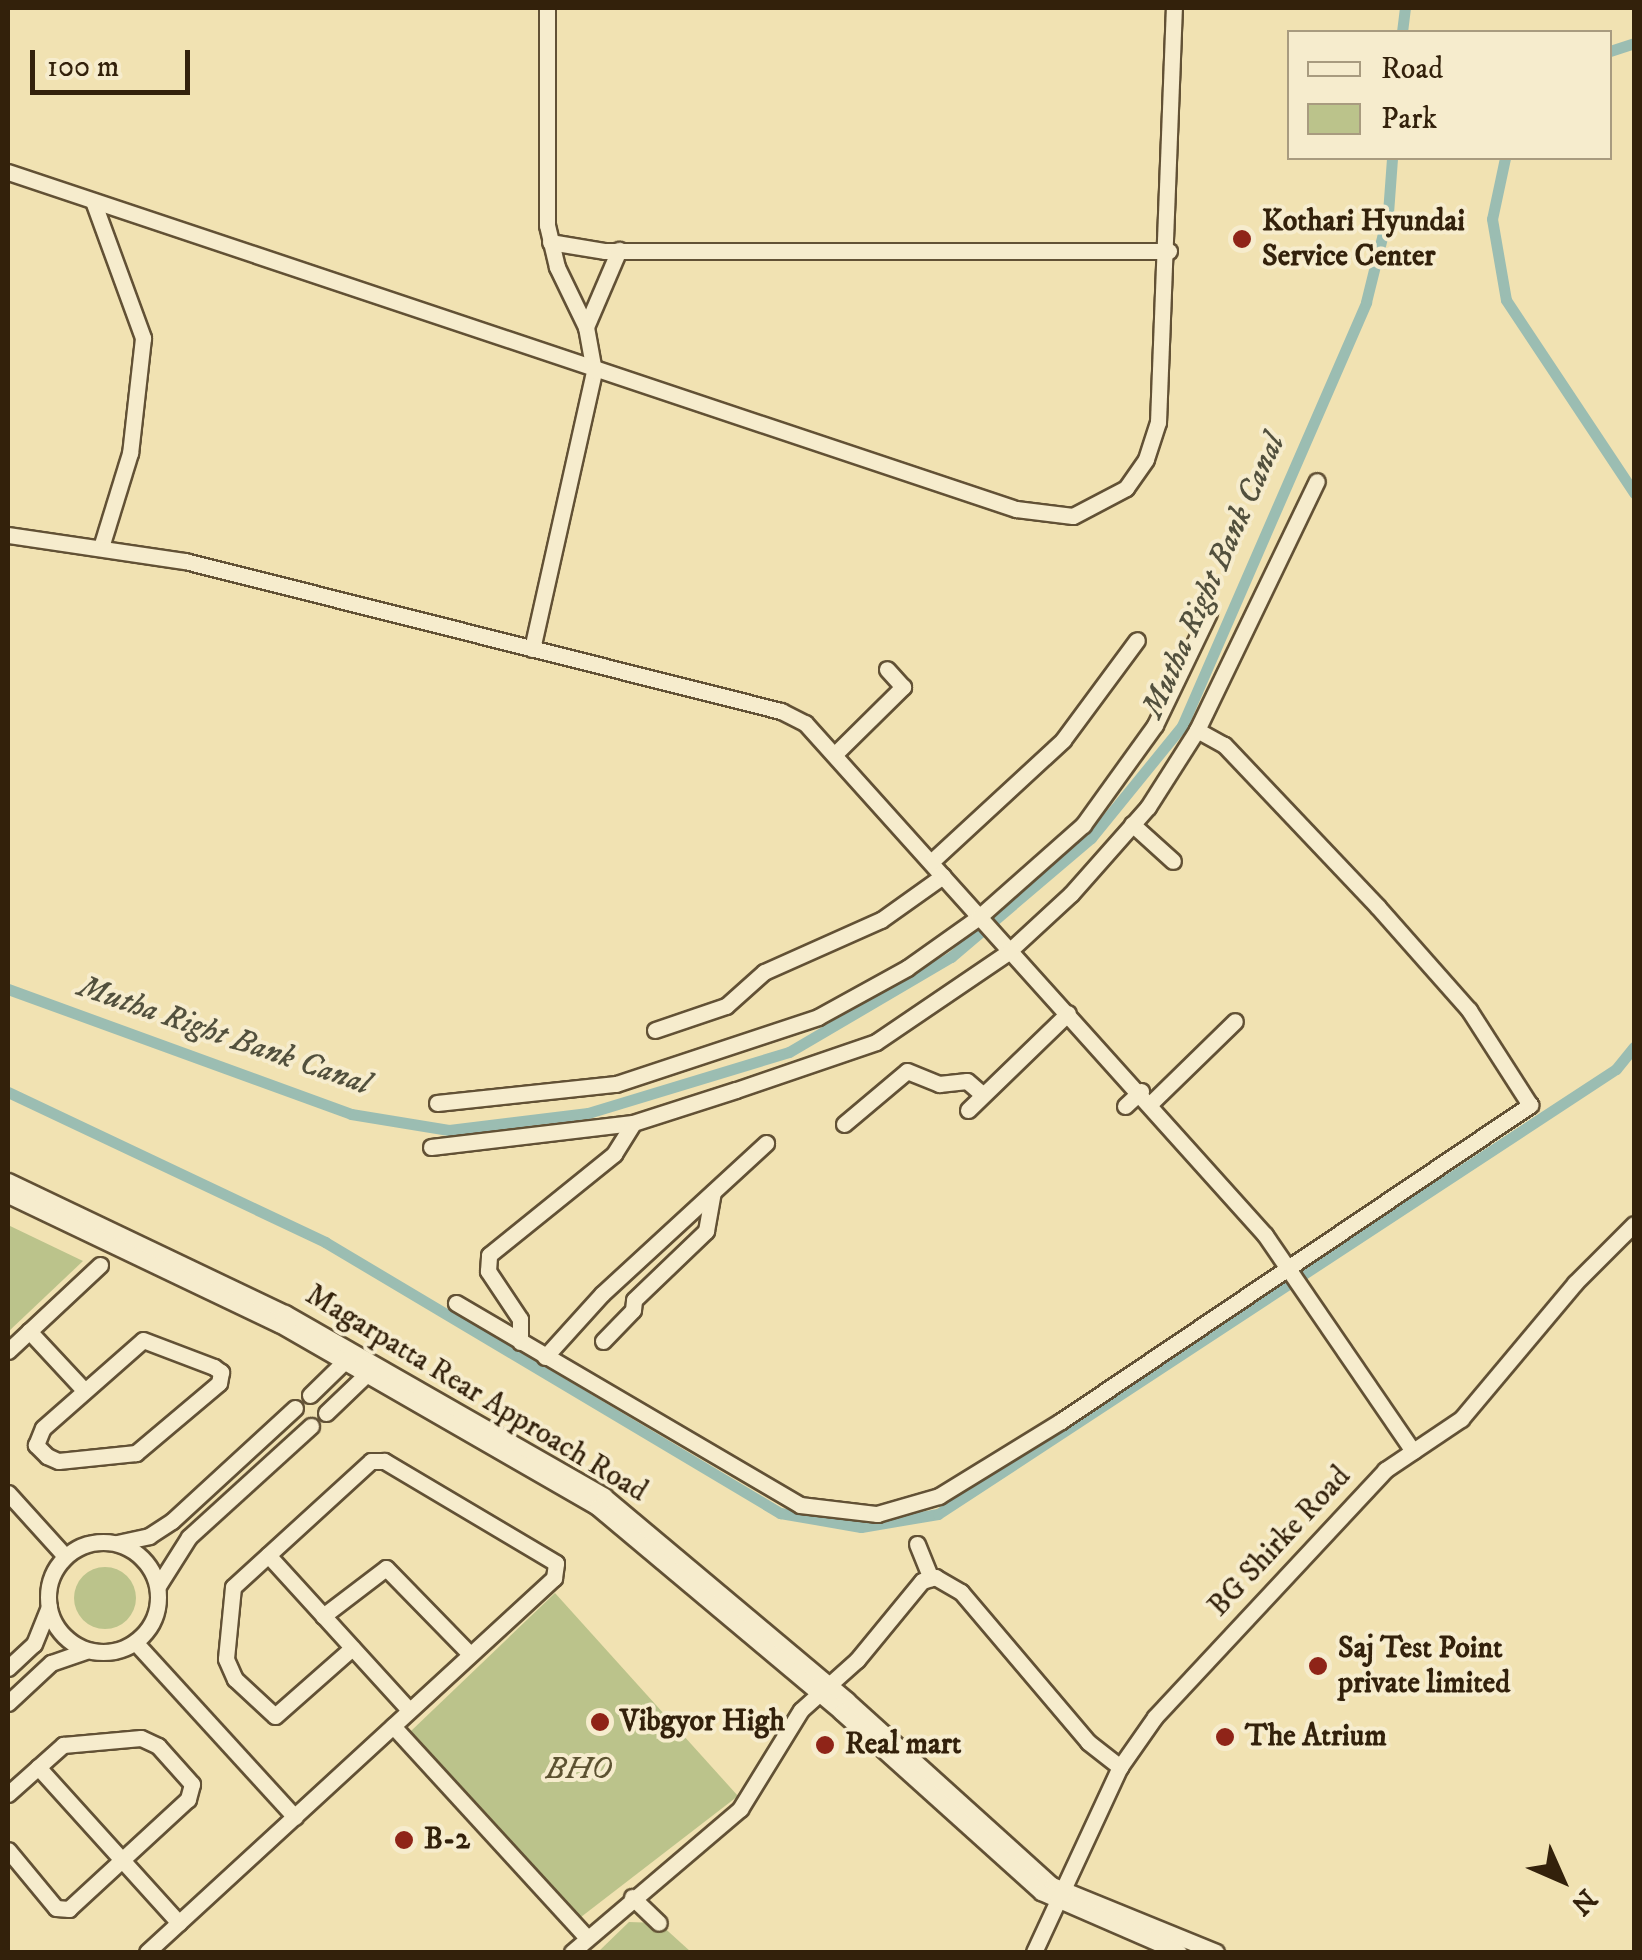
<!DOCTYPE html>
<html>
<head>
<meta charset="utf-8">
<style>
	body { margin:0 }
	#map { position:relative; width:1642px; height:1960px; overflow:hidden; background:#f1e2b2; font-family:"IM FELL DW Pica",serif }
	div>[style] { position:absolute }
	.green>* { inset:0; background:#bbc38b }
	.round { border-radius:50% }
	.canal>* { height:11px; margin:-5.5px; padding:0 5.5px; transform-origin:5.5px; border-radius:5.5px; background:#9bbdb2 }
	.roads { filter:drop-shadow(2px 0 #625135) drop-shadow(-2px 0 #625135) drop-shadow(0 2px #625135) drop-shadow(0 -2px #625135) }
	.minor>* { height:15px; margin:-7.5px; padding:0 7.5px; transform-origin:7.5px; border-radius:7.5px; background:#f6eccd }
	.minor>.ring { margin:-7.5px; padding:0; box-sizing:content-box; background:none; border:15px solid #f6eccd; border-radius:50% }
	.dots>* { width:28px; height:28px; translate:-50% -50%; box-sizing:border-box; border:5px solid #f6eccd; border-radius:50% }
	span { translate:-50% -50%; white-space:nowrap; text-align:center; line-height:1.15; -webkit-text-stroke:8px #f6eccd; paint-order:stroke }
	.poi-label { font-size:30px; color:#33210b; font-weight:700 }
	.left { translate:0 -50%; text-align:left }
	.street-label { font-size:30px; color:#33210b }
	.park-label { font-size:30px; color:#5c5231; font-style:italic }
	.water-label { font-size:32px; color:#52503d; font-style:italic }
	.frame { position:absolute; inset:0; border:10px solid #33210b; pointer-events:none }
	.legend { position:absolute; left:1287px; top:30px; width:325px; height:130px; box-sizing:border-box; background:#f6eccd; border:2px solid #a89b7f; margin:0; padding:12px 18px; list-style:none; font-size:30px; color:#33210b }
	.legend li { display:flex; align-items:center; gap:20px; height:50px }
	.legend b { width:50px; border:2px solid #a89b7f }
	.north { position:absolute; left:1512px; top:1830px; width:100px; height:100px; -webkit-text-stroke:8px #f6eccd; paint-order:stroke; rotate:135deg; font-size:28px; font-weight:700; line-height:40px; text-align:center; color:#33210b }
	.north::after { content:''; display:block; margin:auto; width:35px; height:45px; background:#33210b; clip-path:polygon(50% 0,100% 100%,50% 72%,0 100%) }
	.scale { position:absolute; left:30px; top:50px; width:160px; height:45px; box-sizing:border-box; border:5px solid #33210b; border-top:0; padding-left:12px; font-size:30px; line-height:35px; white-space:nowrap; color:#33210b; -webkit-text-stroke:8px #f6eccd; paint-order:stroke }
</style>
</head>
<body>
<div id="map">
	<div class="green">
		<i style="clip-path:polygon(8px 1225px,83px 1261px,8px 1332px)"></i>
		<i class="round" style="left:74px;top:1567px;width:62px;height:62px"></i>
		<i style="clip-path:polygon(555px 1593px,738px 1796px,581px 1917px,411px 1731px)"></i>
		<i style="clip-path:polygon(629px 1922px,659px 1923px,691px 1952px,598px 1952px)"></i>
	</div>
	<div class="canal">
		<i style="left:1402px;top:32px;width:24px;rotate:-83deg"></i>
		<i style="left:1610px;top:51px;width:25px;rotate:-18deg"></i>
		<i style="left:1505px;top:158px;width:62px;rotate:102deg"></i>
		<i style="left:1492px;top:219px;width:82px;rotate:80.2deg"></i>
		<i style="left:1506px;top:300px;width:232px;rotate:56.4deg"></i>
		<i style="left:8px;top:989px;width:365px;rotate:20deg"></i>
		<i style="left:351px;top:1114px;width:99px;rotate:9.3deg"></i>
		<i style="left:449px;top:1130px;width:140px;rotate:-7deg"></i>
		<i style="left:588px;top:1113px;width:210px;rotate:-16.9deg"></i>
		<i style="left:789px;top:1052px;width:188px;rotate:-30.4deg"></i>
		<i style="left:951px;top:957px;width:184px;rotate:-40.4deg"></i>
		<i style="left:1091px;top:838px;width:144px;rotate:-50.9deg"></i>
		<i style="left:1182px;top:726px;width:462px;rotate:-66.5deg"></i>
		<i style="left:1366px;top:302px;width:92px;rotate:-76.1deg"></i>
		<i style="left:1388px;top:213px;width:55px;rotate:-85.8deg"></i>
		<i style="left:8px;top:1092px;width:351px;rotate:25.3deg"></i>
		<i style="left:325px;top:1242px;width:530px;rotate:30.78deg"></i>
		<i style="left:780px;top:1513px;width:82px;rotate:9.8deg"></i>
		<i style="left:861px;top:1527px;width:78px;rotate:-9.6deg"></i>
		<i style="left:938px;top:1514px;width:811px;rotate:-33.28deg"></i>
		<i style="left:1616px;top:1069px;width:28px;rotate:-51deg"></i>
	</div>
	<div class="roads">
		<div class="minor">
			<i style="left:8px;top:172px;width:1063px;rotate:18.49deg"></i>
			<i style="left:1016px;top:509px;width:57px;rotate:7deg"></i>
			<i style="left:1073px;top:516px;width:60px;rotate:-27.8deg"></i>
			<i style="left:1126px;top:488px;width:35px;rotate:-55deg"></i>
			<i style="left:1146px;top:459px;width:39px;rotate:-72deg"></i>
			<i style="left:1158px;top:422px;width:414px;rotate:-87.8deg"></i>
			<i style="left:93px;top:201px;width:146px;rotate:69.9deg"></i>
			<i style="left:143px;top:338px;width:116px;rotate:96.4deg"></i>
			<i style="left:130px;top:453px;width:98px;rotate:107.1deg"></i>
			<i style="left:550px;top:242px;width:56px;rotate:9.3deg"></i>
			<i style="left:605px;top:251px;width:564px"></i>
			<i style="left:586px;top:327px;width:84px;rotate:-66.8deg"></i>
			<i style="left:8px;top:535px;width:179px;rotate:8.4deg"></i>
			<i style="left:185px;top:561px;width:615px;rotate:14.13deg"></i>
			<i style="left:781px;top:711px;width:27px;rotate:27deg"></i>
			<i style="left:805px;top:723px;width:688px;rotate:48.06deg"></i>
			<i style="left:1265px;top:1235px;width:262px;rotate:55.6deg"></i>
			<i style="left:532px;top:649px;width:285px;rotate:-77.4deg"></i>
			<i style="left:594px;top:371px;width:45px;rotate:-100.3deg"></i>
			<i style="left:586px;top:327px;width:67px;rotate:-115.8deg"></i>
			<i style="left:557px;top:267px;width:43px;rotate:-103.4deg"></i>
			<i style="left:547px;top:225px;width:217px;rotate:-90deg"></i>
			<i style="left:837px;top:752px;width:93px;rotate:-44.6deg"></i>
			<i style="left:903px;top:687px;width:24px;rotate:-132deg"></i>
			<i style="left:1132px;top:824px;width:55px;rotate:42.1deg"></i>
			<i style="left:931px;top:862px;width:180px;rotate:-42.7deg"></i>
			<i style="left:1063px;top:740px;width:124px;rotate:-53.5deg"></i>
			<i style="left:655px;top:1030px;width:75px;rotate:-18.7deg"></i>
			<i style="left:726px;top:1006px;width:51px;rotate:-41.8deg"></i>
			<i style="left:764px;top:972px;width:128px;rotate:-24deg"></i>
			<i style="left:881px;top:920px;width:76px;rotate:-35.4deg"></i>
			<i style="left:437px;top:1103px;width:180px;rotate:-6.1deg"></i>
			<i style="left:616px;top:1084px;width:213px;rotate:-18.3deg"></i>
			<i style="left:818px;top:1017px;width:102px;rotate:-28.8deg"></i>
			<i style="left:907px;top:968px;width:88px;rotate:-35.3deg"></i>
			<i style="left:979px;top:917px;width:139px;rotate:-41.5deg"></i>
			<i style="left:1083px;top:825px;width:123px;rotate:-54.2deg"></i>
			<i style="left:1155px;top:725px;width:124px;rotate:-64.3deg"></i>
			<i style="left:1151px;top:1103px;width:117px;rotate:-44.3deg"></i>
			<i style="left:1125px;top:1106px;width:22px;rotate:-43deg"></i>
			<i style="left:968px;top:1110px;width:139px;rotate:-44.1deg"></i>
			<i style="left:844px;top:1124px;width:82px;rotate:-40.1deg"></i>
			<i style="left:907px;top:1071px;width:35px;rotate:22deg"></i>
			<i style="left:939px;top:1084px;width:28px;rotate:-6deg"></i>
			<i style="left:967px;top:1081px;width:21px;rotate:41deg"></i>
			<i style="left:431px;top:1147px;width:203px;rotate:-6.8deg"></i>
			<i style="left:633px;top:1123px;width:108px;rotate:-17.8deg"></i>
			<i style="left:736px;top:1090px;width:148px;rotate:-18.9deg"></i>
			<i style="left:876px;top:1042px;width:158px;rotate:-34.2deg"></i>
			<i style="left:1007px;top:953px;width:87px;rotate:-42.7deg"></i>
			<i style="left:1071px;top:894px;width:116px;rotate:-48.5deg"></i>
			<i style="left:1148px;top:807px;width:91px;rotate:-57.5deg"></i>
			<i style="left:1197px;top:730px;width:276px;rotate:-64.3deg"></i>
			<i style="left:8px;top:1181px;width:307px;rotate:25.5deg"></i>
			<i style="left:285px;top:1313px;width:368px;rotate:29.8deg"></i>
			<i style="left:604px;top:1496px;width:317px;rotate:40deg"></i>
			<i style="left:847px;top:1700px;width:276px;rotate:42.1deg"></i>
			<i style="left:1052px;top:1885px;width:177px;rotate:22.2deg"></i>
			<i style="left:8px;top:1195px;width:300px;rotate:25.5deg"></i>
			<i style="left:279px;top:1324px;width:367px;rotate:29.9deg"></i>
			<i style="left:597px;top:1507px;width:319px;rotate:40deg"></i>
			<i style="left:841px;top:1712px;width:269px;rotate:42deg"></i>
			<i style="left:1041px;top:1892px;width:150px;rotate:23.5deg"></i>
			<i style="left:456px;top:1303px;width:399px;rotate:30.4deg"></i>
			<i style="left:800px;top:1505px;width:78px;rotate:6.7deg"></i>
			<i style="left:877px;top:1514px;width:65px;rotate:-16.2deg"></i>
			<i style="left:939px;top:1496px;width:143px;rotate:-31.6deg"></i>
			<i style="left:1061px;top:1421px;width:566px;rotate:-33.97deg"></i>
			<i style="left:1530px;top:1105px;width:113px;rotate:-122.7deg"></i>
			<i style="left:1469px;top:1010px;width:137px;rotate:-131.5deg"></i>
			<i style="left:1378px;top:907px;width:224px;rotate:-133.5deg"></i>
			<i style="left:1224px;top:745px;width:31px;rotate:-151deg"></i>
			<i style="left:29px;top:1331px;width:79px;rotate:47deg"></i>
			<i style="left:143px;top:1340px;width:76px;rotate:20.8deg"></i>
			<i style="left:214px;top:1367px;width:9px;rotate:36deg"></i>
			<i style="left:221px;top:1372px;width:11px;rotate:100deg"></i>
			<i style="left:219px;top:1383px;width:109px;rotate:139.9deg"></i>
			<i style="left:136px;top:1453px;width:78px;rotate:174.1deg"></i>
			<i style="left:58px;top:1461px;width:12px;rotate:-156deg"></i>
			<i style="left:47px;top:1456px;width:16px;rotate:-135deg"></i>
			<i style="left:36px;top:1445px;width:18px;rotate:-68deg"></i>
			<i style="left:43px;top:1428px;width:133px;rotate:-41.3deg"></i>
			<i style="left:603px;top:1341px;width:43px;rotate:-45.9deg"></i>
			<i style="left:633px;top:1310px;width:10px;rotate:-84deg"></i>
			<i style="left:634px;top:1300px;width:100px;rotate:-43.8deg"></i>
			<i style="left:706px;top:1231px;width:39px;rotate:-80deg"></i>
			<i style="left:520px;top:1342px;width:23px;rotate:-90deg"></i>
			<i style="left:520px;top:1319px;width:58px;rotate:-123.7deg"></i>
			<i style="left:488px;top:1271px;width:16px;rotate:-86deg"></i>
			<i style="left:489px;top:1255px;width:161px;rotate:-38.9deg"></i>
			<i style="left:614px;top:1154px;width:36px;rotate:-58deg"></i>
			<i style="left:8px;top:1351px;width:126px;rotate:-43.1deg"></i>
			<i style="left:545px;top:1357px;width:85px;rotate:-47.9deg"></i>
			<i style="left:602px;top:1294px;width:223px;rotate:-42.6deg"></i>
			<i style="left:310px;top:1395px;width:56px;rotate:-44.3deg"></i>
			<i style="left:326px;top:1413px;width:66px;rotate:-43.8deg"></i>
			<i style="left:8px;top:1493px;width:85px;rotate:47.9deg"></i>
			<i class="ring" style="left:48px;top:1542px;width:95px;height:95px"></i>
			<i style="left:117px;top:1543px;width:33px;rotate:-12deg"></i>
			<i style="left:149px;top:1536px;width:27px;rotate:-33deg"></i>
			<i style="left:172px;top:1521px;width:167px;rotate:-42.6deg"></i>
			<i style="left:917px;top:1544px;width:37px;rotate:68deg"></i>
			<i style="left:268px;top:1555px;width:210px;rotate:47.7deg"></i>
			<i style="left:158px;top:1586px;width:58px;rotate:-57.7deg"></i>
			<i style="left:189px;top:1537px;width:165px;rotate:-42.3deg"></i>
			<i style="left:323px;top:1616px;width:79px;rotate:-37.3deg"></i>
			<i style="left:386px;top:1568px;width:120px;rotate:45.7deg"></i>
			<i style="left:135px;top:1642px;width:237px;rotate:47.6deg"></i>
			<i style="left:8px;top:1668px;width:35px;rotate:-43deg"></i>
			<i style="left:34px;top:1644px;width:40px;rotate:-68deg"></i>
			<i style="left:8px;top:1703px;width:59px;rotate:-42.9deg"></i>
			<i style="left:51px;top:1663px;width:37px;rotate:-19deg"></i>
			<i style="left:393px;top:1726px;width:287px;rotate:47.5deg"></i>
			<i style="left:38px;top:1767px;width:210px;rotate:47.9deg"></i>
			<i style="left:8px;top:1794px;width:74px;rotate:-41.7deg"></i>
			<i style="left:63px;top:1745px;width:78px;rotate:-5.1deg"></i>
			<i style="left:141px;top:1738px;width:19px;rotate:25deg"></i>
			<i style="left:158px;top:1746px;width:51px;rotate:48.2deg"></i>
			<i style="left:192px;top:1784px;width:16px;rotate:105deg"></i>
			<i style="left:188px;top:1799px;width:162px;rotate:137.3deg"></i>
			<i style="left:69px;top:1909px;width:13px;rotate:-176deg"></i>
			<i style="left:56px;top:1908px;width:75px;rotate:-129.6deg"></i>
			<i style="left:632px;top:1897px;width:37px;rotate:44deg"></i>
			<i style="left:147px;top:1952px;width:553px;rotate:-42.58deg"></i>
			<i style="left:554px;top:1578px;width:15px;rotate:-82deg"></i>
			<i style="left:556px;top:1563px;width:200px;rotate:-149.3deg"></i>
			<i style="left:384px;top:1461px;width:13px;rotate:180deg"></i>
			<i style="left:371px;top:1461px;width:187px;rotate:137.6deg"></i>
			<i style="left:233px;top:1587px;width:72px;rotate:95.6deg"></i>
			<i style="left:226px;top:1659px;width:22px;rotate:66deg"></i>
			<i style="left:235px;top:1679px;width:54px;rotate:42.8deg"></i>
			<i style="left:275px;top:1716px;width:103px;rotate:-41.4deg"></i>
			<i style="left:572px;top:1952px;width:221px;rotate:-40.4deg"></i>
			<i style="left:740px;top:1809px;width:116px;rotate:-58.4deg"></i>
			<i style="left:801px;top:1710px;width:75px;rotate:-41.8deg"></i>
			<i style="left:857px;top:1660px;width:102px;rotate:-50.6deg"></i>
			<i style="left:922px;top:1581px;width:14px;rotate:-17deg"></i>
			<i style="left:935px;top:1577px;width:30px;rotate:30deg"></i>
			<i style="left:961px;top:1592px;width:197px;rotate:49.7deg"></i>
			<i style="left:1088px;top:1742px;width:41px;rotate:38deg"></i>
			<i style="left:1034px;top:1952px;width:204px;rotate:-65.1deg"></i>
			<i style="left:1120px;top:1767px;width:61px;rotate:-55deg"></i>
			<i style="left:1155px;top:1717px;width:338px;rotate:-47deg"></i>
			<i style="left:1385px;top:1470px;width:92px;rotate:-33.9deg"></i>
			<i style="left:1461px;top:1419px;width:177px;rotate:-50deg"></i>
			<i style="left:1575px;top:1283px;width:83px;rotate:-45deg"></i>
		</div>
	</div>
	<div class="dots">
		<i style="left:1242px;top:239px;background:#8f2418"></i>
		<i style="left:1318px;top:1666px;background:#8f2418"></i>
		<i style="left:600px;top:1722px;background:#8f2418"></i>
		<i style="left:1225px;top:1737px;background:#8f2418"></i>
		<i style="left:825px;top:1745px;background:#8f2418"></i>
		<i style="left:404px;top:1840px;background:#8f2418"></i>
	</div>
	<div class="poi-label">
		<span class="left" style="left:1262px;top:239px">Kothari Hyundai<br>Service Center</span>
		<span class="left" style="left:1338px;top:1666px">Saj Test Point<br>private limited</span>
		<span class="left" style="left:620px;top:1722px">Vibgyor High</span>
		<span class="left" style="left:1245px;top:1737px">The Atrium</span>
		<span class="left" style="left:845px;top:1745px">Real mart</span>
		<span class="left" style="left:424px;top:1840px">B-2</span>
	</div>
	<div class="street-label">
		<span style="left:476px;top:1394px;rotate:31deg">Magarpatta Rear Approach Road</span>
		<span style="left:1280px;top:1542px;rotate:-47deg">BG Shirke Road</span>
	</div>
	<div class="park-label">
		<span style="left:579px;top:1770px">BHO</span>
	</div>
	<div class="water-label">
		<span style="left:1214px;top:576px;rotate:-66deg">Mutha Right Bank Canal</span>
		<span style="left:224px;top:1036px;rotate:19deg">Mutha Right Bank Canal</span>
	</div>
	<div class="frame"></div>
	<ul class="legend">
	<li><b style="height:12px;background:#f6eccd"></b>Road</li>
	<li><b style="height:28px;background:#bbc38b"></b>Park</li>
	</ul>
	<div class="north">N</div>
	<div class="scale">100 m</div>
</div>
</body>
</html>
